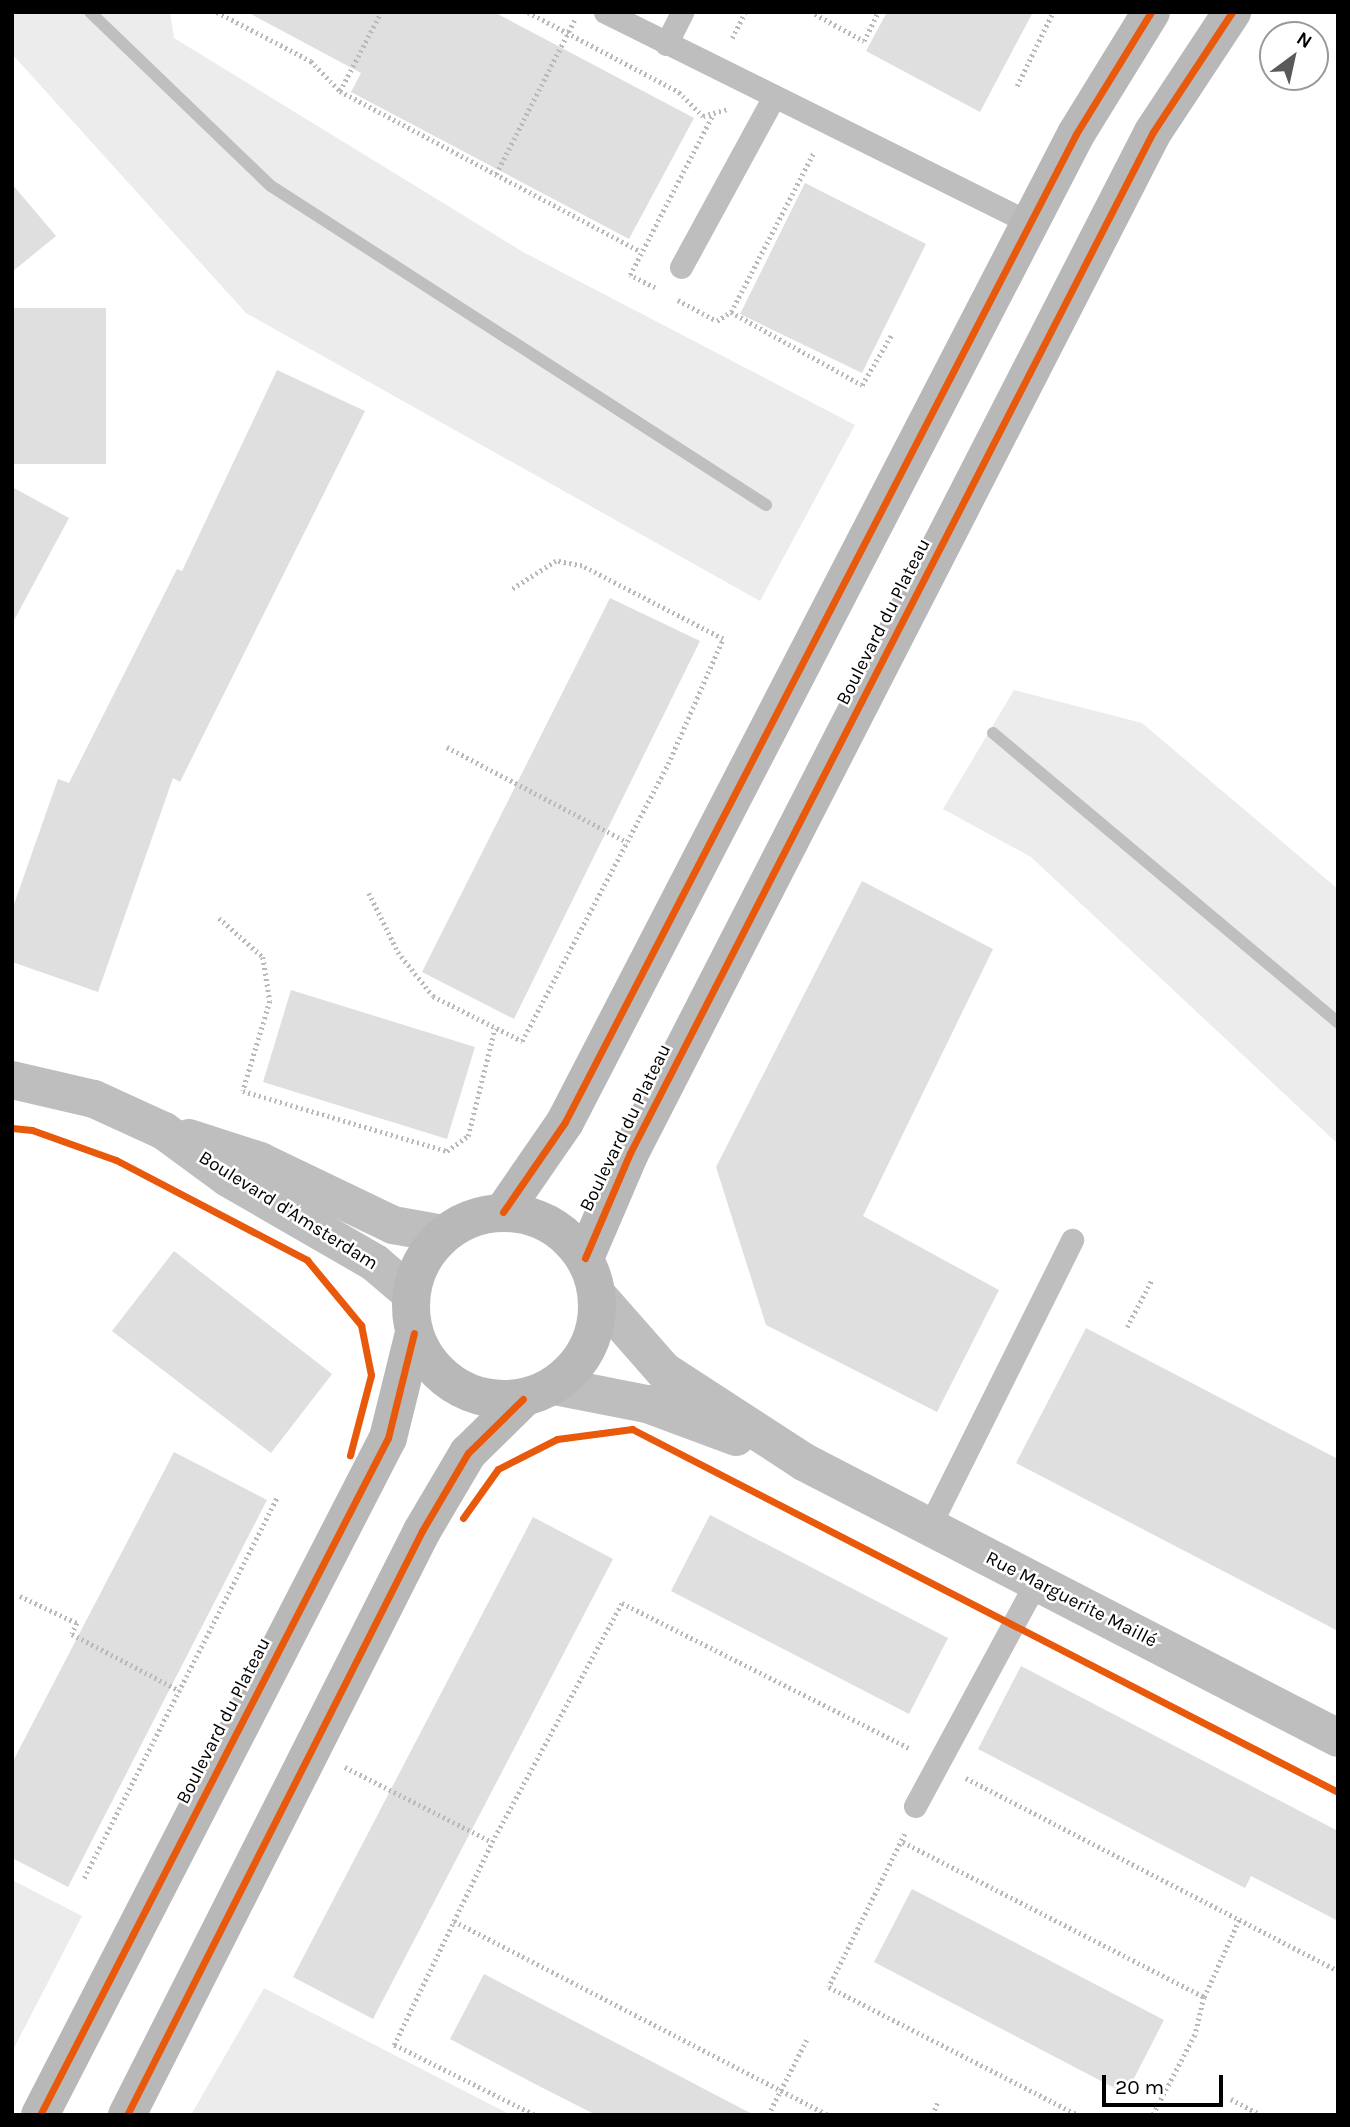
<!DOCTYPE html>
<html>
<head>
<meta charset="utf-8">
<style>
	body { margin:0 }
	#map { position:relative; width:1350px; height:2127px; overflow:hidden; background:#fff; font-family:Karla,sans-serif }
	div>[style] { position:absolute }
	.green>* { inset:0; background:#ececec }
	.stream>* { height:12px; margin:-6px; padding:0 6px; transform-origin:6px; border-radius:6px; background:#bfbfbf }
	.building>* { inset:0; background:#dfdfdf }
	.path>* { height:4.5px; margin-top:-2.25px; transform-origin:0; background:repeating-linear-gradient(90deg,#b9b9b9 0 2px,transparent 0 5.5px) }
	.service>* { height:23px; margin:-11.5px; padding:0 11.5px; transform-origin:11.5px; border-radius:11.5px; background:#bebebe }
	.tertiary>* { height:38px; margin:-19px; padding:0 19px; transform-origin:19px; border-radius:19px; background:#bebebe }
	.secondary>* { height:38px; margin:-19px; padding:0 19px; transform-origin:19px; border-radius:19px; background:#b8b8b8 }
	.secondary>.ring { margin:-19px; padding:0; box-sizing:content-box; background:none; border:38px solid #b8b8b8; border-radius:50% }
	.cycleway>* { height:7px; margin:-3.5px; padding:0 3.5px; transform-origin:3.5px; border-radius:3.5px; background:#e8590c }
	span { translate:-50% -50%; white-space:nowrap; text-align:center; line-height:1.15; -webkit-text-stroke:5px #fff; paint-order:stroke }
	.street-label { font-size:19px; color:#000 }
	.frame { position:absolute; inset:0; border:14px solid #000; pointer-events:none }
	.north { position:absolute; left:1259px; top:21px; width:70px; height:70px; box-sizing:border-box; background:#fff; border:2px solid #999; border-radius:50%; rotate:33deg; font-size:19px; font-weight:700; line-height:28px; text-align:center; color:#000 }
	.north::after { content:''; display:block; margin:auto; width:24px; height:32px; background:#595959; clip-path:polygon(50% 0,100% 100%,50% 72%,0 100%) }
	.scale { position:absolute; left:1102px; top:2075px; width:121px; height:32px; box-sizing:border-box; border:4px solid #000; border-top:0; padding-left:9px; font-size:21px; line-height:24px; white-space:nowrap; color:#000; -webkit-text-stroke:5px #fff; paint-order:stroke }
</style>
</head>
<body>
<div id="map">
	<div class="green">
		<i style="clip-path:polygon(12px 12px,170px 12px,174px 38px,523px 252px,855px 425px,760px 601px,246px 313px,12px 54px)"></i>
		<i style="clip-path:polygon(1014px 690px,1142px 723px,1338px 889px,1338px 1144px,1031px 857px,943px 809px)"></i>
		<i style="clip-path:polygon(12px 1880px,82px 1916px,12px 2052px)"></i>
		<i style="clip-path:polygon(264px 1988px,511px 2115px,191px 2115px)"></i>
	</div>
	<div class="stream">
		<i style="left:90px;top:12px;width:251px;rotate:43.9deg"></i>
		<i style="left:271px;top:186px;width:589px;rotate:32.8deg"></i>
		<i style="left:993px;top:733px;width:451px;rotate:40deg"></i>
	</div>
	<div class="building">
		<i style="clip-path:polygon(247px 12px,494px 12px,694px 118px,629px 239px,351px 92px,361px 73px)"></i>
		<i style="clip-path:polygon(887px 12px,1033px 12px,980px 112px,866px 51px)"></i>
		<i style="clip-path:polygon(805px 183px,926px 244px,862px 373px,740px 314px)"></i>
		<i style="clip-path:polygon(12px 184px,56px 236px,12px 272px)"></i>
		<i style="clip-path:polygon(12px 308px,106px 308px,106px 464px,12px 464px)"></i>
		<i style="clip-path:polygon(277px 370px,365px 411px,180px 782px,173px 778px,98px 992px,12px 962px,12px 910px,58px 779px,69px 783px,177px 569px,182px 571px)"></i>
		<i style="clip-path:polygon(12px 487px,69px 518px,12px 624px)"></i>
		<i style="clip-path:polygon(610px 598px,700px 641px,514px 1019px,422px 972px)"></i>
		<i style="clip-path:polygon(862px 881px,993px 949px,863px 1216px,999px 1290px,937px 1412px,766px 1325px,716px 1167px)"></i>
		<i style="clip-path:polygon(291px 990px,475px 1047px,447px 1139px,263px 1082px)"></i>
		<i style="clip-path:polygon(174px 1251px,332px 1374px,271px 1453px,112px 1331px)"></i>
		<i style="clip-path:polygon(1086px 1328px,1338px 1459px,1338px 1631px,1016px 1463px)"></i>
		<i style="clip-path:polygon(174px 1452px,267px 1500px,68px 1887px,12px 1858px,12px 1763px)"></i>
		<i style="clip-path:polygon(710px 1515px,948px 1638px,909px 1714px,671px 1591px)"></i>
		<i style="clip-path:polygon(533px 1517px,613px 1559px,373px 2019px,293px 1977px)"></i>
		<i style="clip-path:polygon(1021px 1666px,1338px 1831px,1338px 1921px,1251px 1876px,1245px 1888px,978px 1749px)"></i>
		<i style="clip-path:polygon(912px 1889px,1164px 2020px,1126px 2094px,874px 1962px)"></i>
		<i style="clip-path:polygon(484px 1974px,647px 2059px,754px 2115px,596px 2115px,537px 2085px,450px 2039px)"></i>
	</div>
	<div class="path">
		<i style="left:217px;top:12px;width:106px;rotate:27.5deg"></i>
		<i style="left:311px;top:61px;width:42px;rotate:46deg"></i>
		<i style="left:340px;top:91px;width:340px;rotate:28.1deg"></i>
		<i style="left:528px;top:12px;width:171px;rotate:27.9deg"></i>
		<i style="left:679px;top:92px;width:34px;rotate:45deg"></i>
		<i style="left:703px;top:116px;width:26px;rotate:-16deg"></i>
		<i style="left:815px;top:14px;width:56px;rotate:28.9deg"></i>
		<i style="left:864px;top:41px;width:32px;rotate:-64deg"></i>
		<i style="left:732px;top:38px;width:29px;rotate:-63deg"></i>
		<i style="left:1017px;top:86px;width:82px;rotate:-64.1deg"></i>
		<i style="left:340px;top:91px;width:89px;rotate:-62.6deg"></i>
		<i style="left:496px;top:174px;width:174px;rotate:-63deg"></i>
		<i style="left:655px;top:288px;width:28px;rotate:-153deg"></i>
		<i style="left:630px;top:275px;width:181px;rotate:-62.7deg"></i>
		<i style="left:678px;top:300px;width:44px;rotate:28.3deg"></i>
		<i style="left:717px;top:321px;width:17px;rotate:-33deg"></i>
		<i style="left:731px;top:312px;width:180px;rotate:-62.6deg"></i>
		<i style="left:731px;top:312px;width:150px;rotate:29.1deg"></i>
		<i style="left:862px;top:385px;width:59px;rotate:-59.5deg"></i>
		<i style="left:447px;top:747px;width:204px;rotate:27.8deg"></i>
		<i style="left:369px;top:893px;width:66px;rotate:63.8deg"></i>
		<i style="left:398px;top:952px;width:56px;rotate:51.5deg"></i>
		<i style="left:433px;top:996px;width:100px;rotate:26.8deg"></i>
		<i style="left:522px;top:1041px;width:313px;rotate:-62.2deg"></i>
		<i style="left:668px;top:764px;width:137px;rotate:-66.3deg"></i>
		<i style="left:723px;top:639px;width:159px;rotate:-152.6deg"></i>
		<i style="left:582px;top:566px;width:26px;rotate:-169deg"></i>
		<i style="left:556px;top:561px;width:54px;rotate:147.2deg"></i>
		<i style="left:219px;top:918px;width:59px;rotate:41.6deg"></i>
		<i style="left:263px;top:957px;width:45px;rotate:81deg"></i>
		<i style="left:270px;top:1001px;width:94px;rotate:106.7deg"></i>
		<i style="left:243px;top:1091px;width:213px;rotate:16.4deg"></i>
		<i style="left:447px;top:1151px;width:26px;rotate:-36deg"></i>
		<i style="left:468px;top:1136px;width:111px;rotate:-76deg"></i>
		<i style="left:1127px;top:1327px;width:52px;rotate:-62.4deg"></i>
		<i style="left:20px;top:1596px;width:63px;rotate:25.3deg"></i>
		<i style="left:77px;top:1623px;width:12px;rotate:114deg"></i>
		<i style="left:72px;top:1634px;width:122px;rotate:27.8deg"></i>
		<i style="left:345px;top:1767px;width:165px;rotate:27deg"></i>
		<i style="left:966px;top:1778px;width:419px;rotate:27.4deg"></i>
		<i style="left:905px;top:1834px;width:171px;rotate:116.4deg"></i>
		<i style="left:829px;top:1987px;width:280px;rotate:27.2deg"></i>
		<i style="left:903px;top:1842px;width:339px;rotate:27.2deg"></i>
		<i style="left:1204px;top:1997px;width:39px;rotate:103deg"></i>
		<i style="left:1195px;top:2035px;width:90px;rotate:117.7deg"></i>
		<i style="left:84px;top:1878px;width:426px;rotate:-63.1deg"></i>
		<i style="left:454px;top:1921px;width:421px;rotate:27.4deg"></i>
		<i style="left:1204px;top:1997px;width:85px;rotate:-65.6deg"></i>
		<i style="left:1231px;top:2099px;width:34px;rotate:28deg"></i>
		<i style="left:534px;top:2115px;width:157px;rotate:-153.4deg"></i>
		<i style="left:394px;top:2045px;width:225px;rotate:-64.2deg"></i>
		<i style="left:492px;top:1842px;width:272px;rotate:-61.5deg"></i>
		<i style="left:622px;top:1603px;width:324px;rotate:26.8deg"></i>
		<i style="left:768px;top:2115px;width:88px;rotate:-62.9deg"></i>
		<i style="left:932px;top:2115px;width:13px;rotate:-67deg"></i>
	</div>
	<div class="service">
		<i style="left:605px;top:12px;width:474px;rotate:26.4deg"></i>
		<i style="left:666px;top:44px;width:36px;rotate:-63deg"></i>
		<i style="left:681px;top:267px;width:192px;rotate:-61.4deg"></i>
		<i style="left:929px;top:1527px;width:321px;rotate:-63.5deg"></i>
		<i style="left:915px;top:1806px;width:255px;rotate:-61.6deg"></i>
	</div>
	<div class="tertiary">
		<i style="left:12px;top:1080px;width:84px;rotate:13deg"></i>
		<i style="left:94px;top:1099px;width:77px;rotate:24.6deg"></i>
		<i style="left:164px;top:1131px;width:79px;rotate:36.3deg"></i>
		<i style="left:228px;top:1178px;width:170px;rotate:30deg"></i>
		<i style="left:375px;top:1263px;width:46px;rotate:40.6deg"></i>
		<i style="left:189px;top:1138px;width:75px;rotate:17.9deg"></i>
		<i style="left:260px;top:1161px;width:148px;rotate:25.7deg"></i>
		<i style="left:393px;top:1225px;width:51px;rotate:10.2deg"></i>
		<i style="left:598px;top:1296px;width:100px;rotate:48.7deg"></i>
		<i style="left:664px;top:1371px;width:167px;rotate:33deg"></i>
		<i style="left:804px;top:1462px;width:601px;rotate:27.33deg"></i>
		<i style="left:555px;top:1386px;width:94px;rotate:11.1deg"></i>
		<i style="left:647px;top:1404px;width:95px;rotate:20.3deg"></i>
	</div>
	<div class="secondary">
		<i style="left:503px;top:1212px;width:109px;rotate:-55.4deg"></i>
		<i style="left:565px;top:1122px;width:1112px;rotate:-62.65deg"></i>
		<i style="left:1076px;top:134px;width:143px;rotate:-58.4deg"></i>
		<i class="ring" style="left:411px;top:1213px;width:148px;height:148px"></i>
		<i style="left:585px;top:1258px;width:114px;rotate:-66.8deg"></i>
		<i style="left:630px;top:1153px;width:1147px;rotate:-62.88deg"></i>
		<i style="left:1153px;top:132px;width:144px;rotate:-56.6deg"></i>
		<i style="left:40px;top:2115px;width:761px;rotate:-62.8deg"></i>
		<i style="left:388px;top:1438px;width:108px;rotate:-76.1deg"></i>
		<i style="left:127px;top:2115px;width:654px;rotate:-63.2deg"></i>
		<i style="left:422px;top:1531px;width:91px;rotate:-59.5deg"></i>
		<i style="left:468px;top:1453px;width:77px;rotate:-44.5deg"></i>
	</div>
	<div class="cycleway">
		<i style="left:12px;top:1128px;width:20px;rotate:6deg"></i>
		<i style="left:32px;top:1130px;width:89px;rotate:19.7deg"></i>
		<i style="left:116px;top:1160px;width:216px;rotate:27.6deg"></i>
		<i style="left:307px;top:1260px;width:85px;rotate:50.3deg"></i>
		<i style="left:361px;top:1325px;width:51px;rotate:78.7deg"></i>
		<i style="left:371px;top:1375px;width:83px;rotate:104.7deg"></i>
		<i style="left:503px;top:1212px;width:109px;rotate:-55.4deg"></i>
		<i style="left:565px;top:1122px;width:1112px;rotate:-62.65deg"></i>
		<i style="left:1076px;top:134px;width:143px;rotate:-58.4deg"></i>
		<i style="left:585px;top:1258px;width:114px;rotate:-66.8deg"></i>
		<i style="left:630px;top:1153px;width:1147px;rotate:-62.88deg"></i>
		<i style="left:1153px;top:132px;width:144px;rotate:-56.6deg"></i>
		<i style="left:463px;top:1518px;width:60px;rotate:-54.5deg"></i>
		<i style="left:498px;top:1469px;width:66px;rotate:-27deg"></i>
		<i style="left:557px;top:1439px;width:76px;rotate:-7.6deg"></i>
		<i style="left:632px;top:1429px;width:794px;rotate:27.21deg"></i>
		<i style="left:40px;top:2115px;width:761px;rotate:-62.8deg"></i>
		<i style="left:388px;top:1438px;width:108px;rotate:-76.1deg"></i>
		<i style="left:127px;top:2115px;width:654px;rotate:-63.2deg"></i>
		<i style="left:422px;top:1531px;width:91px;rotate:-59.5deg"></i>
		<i style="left:468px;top:1453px;width:77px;rotate:-44.5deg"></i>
	</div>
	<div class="street-label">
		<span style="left:884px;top:622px;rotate:-63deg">Boulevard du Plateau</span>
		<span style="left:626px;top:1128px;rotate:-64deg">Boulevard du Plateau</span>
		<span style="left:288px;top:1211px;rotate:32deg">Boulevard d'Amsterdam</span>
		<span style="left:1071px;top:1600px;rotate:27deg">Rue Marguerite Maillé</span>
		<span style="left:224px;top:1721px;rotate:-63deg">Boulevard du Plateau</span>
	</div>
	<div class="frame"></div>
	<div class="north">N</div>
	<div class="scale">20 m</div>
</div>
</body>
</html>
